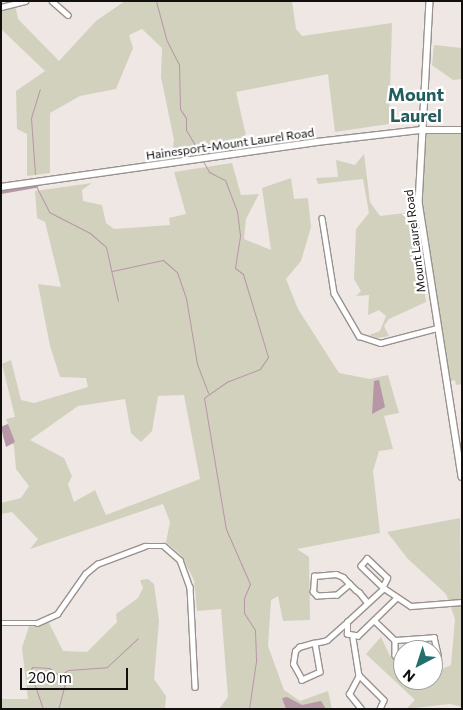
<!DOCTYPE html>
<html>
<head>
<meta charset="utf-8">
<style>
	body { margin:0 }
	#map { position:relative; width:463px; height:710px; overflow:hidden; background:#efe7e4; font-family:Commissioner,sans-serif }
	div>[style] { position:absolute }
	.green>* { inset:0; background:#d1d1bd }
	.water>* { inset:0; background:#b797a6 }
	.stream>* { height:1px; margin:-0.5px; padding:0 0.5px; transform-origin:0.5px; border-radius:0.5px; background:#b797a6 }
	.canal>* { height:4px; margin:-2px; padding:0 2px; transform-origin:2px; border-radius:2px; background:#b797a6 }
	.roads { filter:drop-shadow(1px 0 #99928f) drop-shadow(-1px 0 #99928f) drop-shadow(0 1px #99928f) drop-shadow(0 -1px #99928f) }
	.minor>* { height:4.5px; margin:-2.25px; padding:0 2.25px; transform-origin:2.25px; border-radius:2.25px; background:#fff }
	.major>* { height:5.5px; margin:-2.75px; padding:0 2.75px; transform-origin:2.75px; border-radius:2.75px; background:#fff }
	span { translate:-50% -50%; white-space:nowrap; text-align:center; line-height:1.15; -webkit-text-stroke:4.5px #fff; paint-order:stroke }
	.street-label { font-size:12px; color:#12100f }
	.district-label { font-size:18px; color:#225d5c; font-weight:700 }
	.frame { position:absolute; inset:0; border:2px solid #12100f; pointer-events:none }
	.north { position:absolute; left:393px; top:640px; width:50px; height:50px; box-sizing:border-box; background:#fff; border:1px solid #a09f9f; border-radius:50%; rotate:220deg; font-size:14px; font-weight:700; line-height:20px; text-align:center; color:#12100f }
	.north::after { content:''; display:block; margin:auto; width:18px; height:22px; background:#236f6d; clip-path:polygon(50% 0,100% 100%,50% 72%,0 100%) }
	.scale { position:absolute; left:20px; top:668px; width:108px; height:22px; box-sizing:border-box; border:2px solid #12100f; border-top:0; padding-left:6px; font-size:15px; line-height:18px; white-space:nowrap; color:#12100f; -webkit-text-stroke:4px #fff; paint-order:stroke }
</style>
</head>
<body>
<div id="map">
	<div class="green">
		<i style="clip-path:polygon(125px 1px,292px 1px,296px 29px,302px 36px,392px 23px,389px 124px,335px 132px,328px 74px,236px 92px,248px 144px,172px 155px,174px 140px,161px 77px,162px 48px,142px 29px,129px 35px,133px 48px,116px 89px,80px 96px,50px 113px,50px 173px,27px 176px,27px 134px,17px 129px,16px 91px,45px 71px,1px 29px,1px 8px,15px 5px,18px 19px,59px 61px,96px 21px)"></i>
		<i style="clip-path:polygon(434px 45px,462px 48px,462px 79px,453px 80px,432px 65px)"></i>
		<i style="clip-path:polygon(421px 130px,462px 131px,462px 384px,456px 385px,455px 380px,447px 382px,419px 202px)"></i>
		<i style="clip-path:polygon(364px 154px,370px 202px,380px 216px,414px 212px,426px 302px,389px 319px,384px 326px,389px 336px,377px 338px,369px 335px,380px 331px,386px 316px,379px 310px,368px 315px,369px 295px,356px 296px,361px 291px,354px 279px,356px 229px,369px 213px,363px 179px,318px 184px,316px 178px,338px 177px,336px 160px,355px 165px)"></i>
		<i style="clip-path:polygon(evenodd,232px 163px,241px 195px,259px 194px,246px 219px,244px 239px,271px 250px,262px 188px,291px 178px,294px 199px,308px 198px,311px 227px,301px 261px,286px 279px,298px 309px,339px 373px,370px 379px,388px 375px,399px 413px,384px 416px,393px 449px,379px 451px,373px 471px,380px 533px,297px 549px,309px 557px,310px 620px,283px 621px,278px 596px,271px 600px,268px 646px,284px 690px,300px 701px,328px 691px,332px 709px,219px 709px,228px 697px,221px 609px,197px 611px,194px 580px,181px 555px,166px 542px,170px 522px,163px 504px,30px 549px,38px 539px,12px 512px,1px 514px,1px 503px,21px 498px,29px 486px,16px 469px,14px 445px,3px 439px,2px 426px,8px 424px,6px 419px,15px 417px,2px 364px,11px 360px,21px 400px,34px 403px,88px 387px,86px 378px,60px 377px,50px 346px,38px 284px,61px 287px,45px 222px,37px 218px,35px 191px,92px 183px,82px 190px,83px 201px,102px 205px,106px 223px,114px 229px,170px 225px,169px 218px,186px 214px,174px 172px,232px 163px,184px 395px,200px 479px,106px 515px,95px 490px,74px 502px,68px 484px,72px 476px,64px 458px,30px 440px,78px 406px,125px 399px,131px 433px,141px 442px,152px 431px,158px 396px,184px 395px)"></i>
		<i style="clip-path:polygon(460px 518px,462px 707px,450px 704px,406px 709px,415px 700px,366px 654px,381px 637px,390px 656px,403px 655px,403px 680px,433px 680px,433px 673px,451px 665px,455px 619px,446px 594px,408px 559px,387px 532px)"></i>
		<i style="clip-path:polygon(148px 579px,154px 584px,159px 621px,154px 679px,166px 696px,165px 709px,1px 709px,1px 699px,28px 699px,22px 648px,30px 623px,48px 621px,63px 651px,87px 652px,117px 622px,116px 614px,138px 598px,143px 588px,140px 580px)"></i>
	</div>
	<div class="water">
		<i style="clip-path:polygon(379px 380px,385px 407px,372px 414px,374px 381px)"></i>
		<i style="clip-path:polygon(8px 424px,15px 442px,6px 447px,1px 427px)"></i>
		<i style="clip-path:polygon(287px 697px,302px 705px,321px 701px,326px 709px,286px 709px,282px 698px)"></i>
	</div>
	<div class="stream">
		<i style="left:156px;top:1px;width:39px;rotate:75deg"></i>
		<i style="left:166px;top:39px;width:28px;rotate:63deg"></i>
		<i style="left:179px;top:64px;width:45px;rotate:88.7deg"></i>
		<i style="left:180px;top:109px;width:11px;rotate:56deg"></i>
		<i style="left:186px;top:118px;width:12px;rotate:90deg"></i>
		<i style="left:186px;top:130px;width:29px;rotate:59deg"></i>
		<i style="left:203px;top:161px;width:13px;rotate:61deg"></i>
		<i style="left:209px;top:172px;width:18px;rotate:27deg"></i>
		<i style="left:225px;top:180px;width:33px;rotate:69deg"></i>
		<i style="left:237px;top:211px;width:25px;rotate:83deg"></i>
		<i style="left:240px;top:236px;width:32px;rotate:99deg"></i>
		<i style="left:235px;top:268px;width:10px;rotate:37deg"></i>
		<i style="left:243px;top:274px;width:87px;rotate:73.2deg"></i>
		<i style="left:268px;top:357px;width:14px;rotate:124deg"></i>
		<i style="left:260px;top:369px;width:34px;rotate:159deg"></i>
		<i style="left:228px;top:381px;width:29px;rotate:145deg"></i>
		<i style="left:204px;top:398px;width:133px;rotate:80.5deg"></i>
		<i style="left:226px;top:529px;width:60px;rotate:66.4deg"></i>
		<i style="left:250px;top:584px;width:15px;rotate:113deg"></i>
		<i style="left:244px;top:598px;width:15px;rotate:90deg"></i>
		<i style="left:244px;top:613px;width:20px;rotate:57deg"></i>
		<i style="left:255px;top:630px;width:31px;rotate:88deg"></i>
		<i style="left:256px;top:661px;width:49px;rotate:98.3deg"></i>
		<i style="left:35px;top:174px;width:56px;rotate:-94.1deg"></i>
		<i style="left:31px;top:118px;width:30px;rotate:-73deg"></i>
		<i style="left:36px;top:186px;width:29px;rotate:63deg"></i>
		<i style="left:49px;top:212px;width:46px;rotate:27.1deg"></i>
		<i style="left:90px;top:233px;width:21px;rotate:41deg"></i>
		<i style="left:106px;top:247px;width:55px;rotate:77.5deg"></i>
		<i style="left:112px;top:271px;width:52px;rotate:-12.2deg"></i>
		<i style="left:163px;top:260px;width:18px;rotate:41deg"></i>
		<i style="left:177px;top:272px;width:28px;rotate:71deg"></i>
		<i style="left:186px;top:298px;width:67px;rotate:80.5deg"></i>
		<i style="left:197px;top:364px;width:31px;rotate:69deg"></i>
		<i style="left:62px;top:674px;width:7px;rotate:-34deg"></i>
		<i style="left:68px;top:670px;width:39px;rotate:-4deg"></i>
		<i style="left:107px;top:667px;width:42px;rotate:-43.1deg"></i>
		<i style="left:43px;top:709px;width:39px;rotate:-109deg"></i>
		<i style="left:30px;top:672px;width:5px;rotate:-68deg"></i>
		<i style="left:32px;top:667px;width:17px;rotate:3deg"></i>
		<i style="left:49px;top:668px;width:21px;rotate:35deg"></i>
		<i style="left:66px;top:680px;width:30px;rotate:105deg"></i>
	</div>
	<div class="canal">
		<i style="left:1px;top:192px;width:36px;rotate:-10deg"></i>
	</div>
	<div class="roads">
		<div class="minor">
			<i style="left:52px;top:1px;width:21px;rotate:41deg"></i>
			<i style="left:1px;top:7px;width:25px;rotate:-14deg"></i>
			<i style="left:322px;top:218px;width:76px;rotate:80.9deg"></i>
			<i style="left:334px;top:293px;width:50px;rotate:59.8deg"></i>
			<i style="left:359px;top:336px;width:22px;rotate:18deg"></i>
			<i style="left:380px;top:343px;width:59px;rotate:-14.7deg"></i>
			<i style="left:350px;top:584px;width:17px;rotate:140deg"></i>
			<i style="left:337px;top:595px;width:20px;rotate:177deg"></i>
			<i style="left:317px;top:596px;width:6px;rotate:-135deg"></i>
			<i style="left:313px;top:592px;width:16px;rotate:-86deg"></i>
			<i style="left:314px;top:576px;width:22px;rotate:-5deg"></i>
			<i style="left:336px;top:574px;width:8px;rotate:23deg"></i>
			<i style="left:343px;top:577px;width:18px;rotate:45deg"></i>
			<i style="left:356px;top:590px;width:4px;rotate:34deg"></i>
			<i style="left:359px;top:592px;width:13px;rotate:51deg"></i>
			<i style="left:383px;top:586px;width:9px;rotate:-63deg"></i>
			<i style="left:387px;top:578px;width:28px;rotate:-136deg"></i>
			<i style="left:367px;top:559px;width:9px;rotate:131deg"></i>
			<i style="left:361px;top:566px;width:32px;rotate:44deg"></i>
			<i style="left:396px;top:599px;width:53px;rotate:135.8deg"></i>
			<i style="left:358px;top:636px;width:11px;rotate:-170deg"></i>
			<i style="left:347px;top:634px;width:12px;rotate:-90deg"></i>
			<i style="left:347px;top:622px;width:50px;rotate:-42.6deg"></i>
			<i style="left:384px;top:588px;width:32px;rotate:34deg"></i>
			<i style="left:411px;top:606px;width:51px;rotate:-4.5deg"></i>
			<i style="left:375px;top:621px;width:28px;rotate:44deg"></i>
			<i style="left:395px;top:640px;width:15px;rotate:90deg"></i>
			<i style="left:395px;top:655px;width:14px;rotate:54deg"></i>
			<i style="left:1px;top:623px;width:36px"></i>
			<i style="left:37px;top:623px;width:22px;rotate:-24deg"></i>
			<i style="left:57px;top:614px;width:49px;rotate:-55deg"></i>
			<i style="left:85px;top:574px;width:16px;rotate:-40deg"></i>
			<i style="left:97px;top:564px;width:51px;rotate:-20.6deg"></i>
			<i style="left:145px;top:546px;width:19px"></i>
			<i style="left:164px;top:546px;width:21px;rotate:41deg"></i>
			<i style="left:180px;top:560px;width:29px;rotate:70deg"></i>
			<i style="left:190px;top:587px;width:100px;rotate:87.1deg"></i>
			<i style="left:353px;top:638px;width:37px;rotate:81deg"></i>
			<i style="left:395px;top:640px;width:39px;rotate:-4deg"></i>
			<i style="left:434px;top:637px;width:18px;rotate:77deg"></i>
			<i style="left:438px;top:655px;width:8px;rotate:130deg"></i>
			<i style="left:315px;top:643px;width:29px;rotate:80deg"></i>
			<i style="left:320px;top:672px;width:20px;rotate:156deg"></i>
			<i style="left:302px;top:680px;width:18px;rotate:-119deg"></i>
			<i style="left:293px;top:664px;width:13px;rotate:-81deg"></i>
			<i style="left:295px;top:651px;width:6px;rotate:-45deg"></i>
			<i style="left:299px;top:647px;width:15px;rotate:-16deg"></i>
			<i style="left:313px;top:643px;width:11px;rotate:-10deg"></i>
			<i style="left:324px;top:641px;width:3px;rotate:-18deg"></i>
			<i style="left:327px;top:640px;width:24px;rotate:-42deg"></i>
			<i style="left:361px;top:709px;width:19px;rotate:-129deg"></i>
			<i style="left:349px;top:694px;width:21px;rotate:-62deg"></i>
			<i style="left:359px;top:675px;width:35px;rotate:45deg"></i>
			<i style="left:384px;top:700px;width:10px;rotate:114deg"></i>
		</div>
		<div class="major">
			<i style="left:430px;top:1px;width:201px;rotate:93.1deg"></i>
			<i style="left:419px;top:202px;width:278px;rotate:81.1deg"></i>
			<i style="left:1px;top:187px;width:319px;rotate:-8.1deg"></i>
			<i style="left:317px;top:142px;width:105px;rotate:-6.6deg"></i>
			<i style="left:421px;top:130px;width:41px"></i>
		</div>
	</div>
	<div class="street-label">
		<span style="left:230px;top:144px;rotate:-8deg">Hainesport-Mount Laurel Road</span>
		<span style="left:415px;top:241px;rotate:-97deg">Mount Laurel Road</span>
	</div>
	<div class="district-label">
		<span style="left:416px;top:105px">Mount<br>Laurel</span>
	</div>
	<div class="frame"></div>
	<div class="north">N</div>
	<div class="scale">200 m</div>
</div>
</body>
</html>
